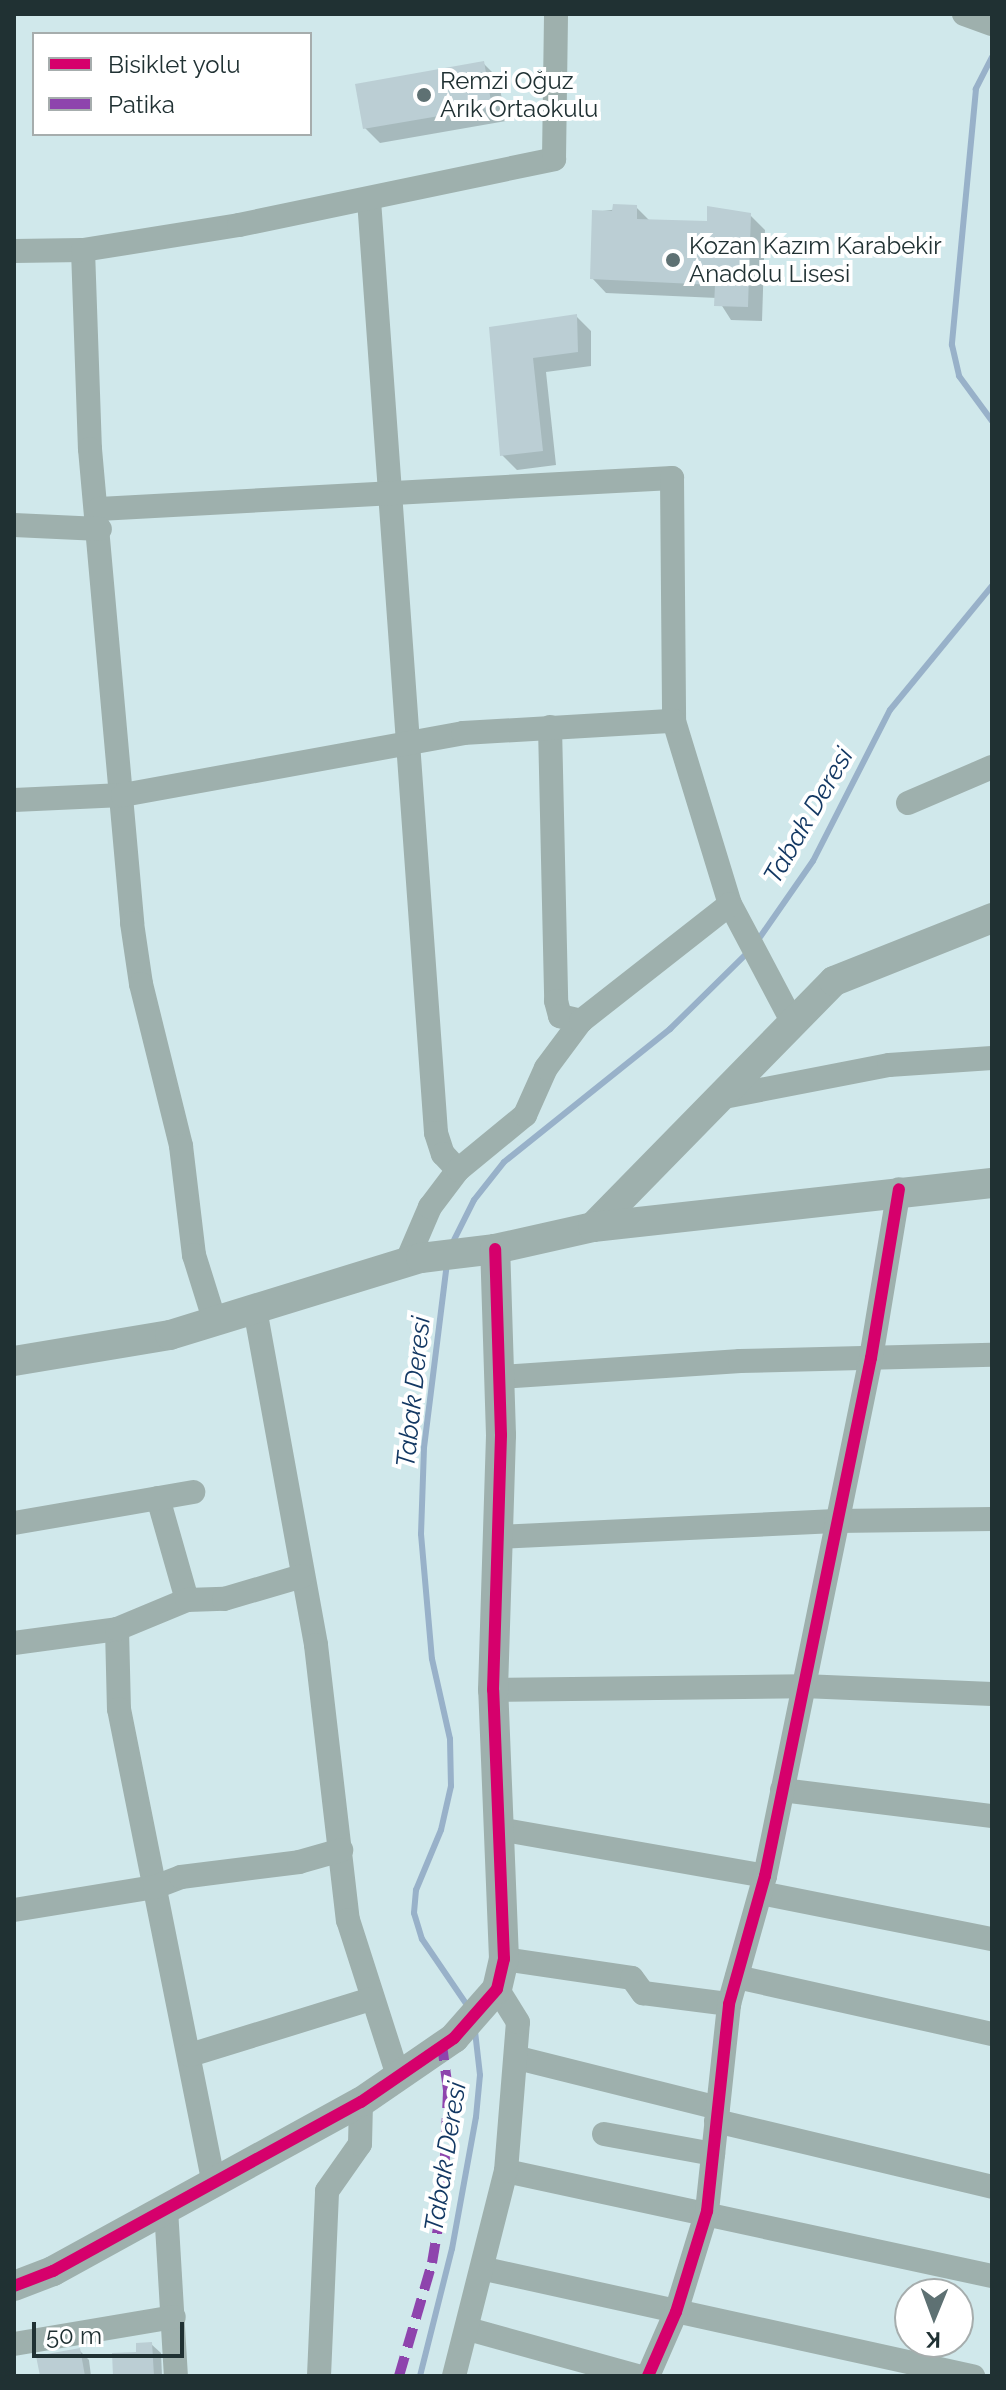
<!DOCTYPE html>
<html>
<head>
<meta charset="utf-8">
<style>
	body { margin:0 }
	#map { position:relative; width:1006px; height:2390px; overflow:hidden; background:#d0e8eb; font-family:Raleway,sans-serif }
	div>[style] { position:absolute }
	.shadow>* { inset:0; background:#0003 }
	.stream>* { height:6px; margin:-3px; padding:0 3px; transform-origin:3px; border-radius:3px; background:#98b1c9 }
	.building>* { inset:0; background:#bbced4 }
	.minor>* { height:24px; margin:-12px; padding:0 12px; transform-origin:12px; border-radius:12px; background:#9eb0ad }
	.tertiary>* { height:30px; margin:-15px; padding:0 15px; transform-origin:15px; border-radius:15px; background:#9eb0ad }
	.quiet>* { height:10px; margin-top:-5px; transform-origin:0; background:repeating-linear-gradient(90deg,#8e44ad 0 20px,transparent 0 30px) }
	.cycleway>* { height:12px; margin:-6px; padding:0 6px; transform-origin:6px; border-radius:6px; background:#d6006c }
	.dots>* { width:22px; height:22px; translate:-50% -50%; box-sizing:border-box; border:4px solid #fff; border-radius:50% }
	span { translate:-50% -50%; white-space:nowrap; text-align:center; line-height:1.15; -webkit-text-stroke:8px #fff; paint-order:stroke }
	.poi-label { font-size:24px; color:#203133 }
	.left { translate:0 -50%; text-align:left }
	.water-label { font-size:26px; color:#133863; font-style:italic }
	.frame { position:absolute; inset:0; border:16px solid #203133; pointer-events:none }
	.legend { position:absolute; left:32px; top:32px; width:280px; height:104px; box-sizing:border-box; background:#fff; border:2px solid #a6adad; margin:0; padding:10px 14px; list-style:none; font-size:24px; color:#203133 }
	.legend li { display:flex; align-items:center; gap:16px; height:40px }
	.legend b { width:40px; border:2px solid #a6adad }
	.north { position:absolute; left:894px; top:2278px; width:80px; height:80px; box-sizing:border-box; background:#fff; border:2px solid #a6adad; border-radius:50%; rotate:181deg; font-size:22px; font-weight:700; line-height:32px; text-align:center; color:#203133 }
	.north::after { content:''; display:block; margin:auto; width:28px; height:36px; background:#5e7173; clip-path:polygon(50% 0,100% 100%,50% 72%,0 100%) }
	.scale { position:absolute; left:32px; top:2322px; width:152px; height:36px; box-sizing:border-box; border:4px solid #203133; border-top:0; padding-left:10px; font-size:24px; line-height:28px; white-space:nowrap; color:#203133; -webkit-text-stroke:6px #fff; paint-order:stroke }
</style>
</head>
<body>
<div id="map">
	<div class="shadow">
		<i style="clip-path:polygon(483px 63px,498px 78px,506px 121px,380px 143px,365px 128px)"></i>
		<i style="clip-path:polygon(636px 207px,651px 222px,709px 223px,750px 215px,765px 230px,762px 321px,731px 320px,717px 298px,606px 293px,592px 278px,594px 212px)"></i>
		<i style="clip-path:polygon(577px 317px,591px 331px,591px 366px,546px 372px,556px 465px,517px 470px,502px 455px,491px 329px)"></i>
		<i style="clip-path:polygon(151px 2344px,161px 2353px,162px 2376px,116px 2376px)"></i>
		<i style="clip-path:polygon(79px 2350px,89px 2360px,91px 2376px,42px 2376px)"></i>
	</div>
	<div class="stream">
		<i style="left:992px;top:57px;width:36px;rotate:117deg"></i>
		<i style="left:976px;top:89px;width:257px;rotate:95.4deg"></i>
		<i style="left:952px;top:345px;width:32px;rotate:77deg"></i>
		<i style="left:959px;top:376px;width:56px;rotate:53.7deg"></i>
		<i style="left:758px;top:940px;width:96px;rotate:-55.2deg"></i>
		<i style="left:813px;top:861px;width:169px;rotate:-63deg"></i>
		<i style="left:890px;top:710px;width:161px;rotate:-50.6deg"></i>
		<i style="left:452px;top:1244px;width:49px;rotate:-63.4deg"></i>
		<i style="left:474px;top:1200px;width:48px;rotate:-51.7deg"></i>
		<i style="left:504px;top:1162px;width:213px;rotate:-38.7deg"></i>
		<i style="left:670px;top:1029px;width:110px;rotate:-44.6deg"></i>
		<i style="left:447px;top:1263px;width:186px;rotate:97.1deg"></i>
		<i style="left:424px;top:1448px;width:86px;rotate:92deg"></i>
		<i style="left:421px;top:1534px;width:125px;rotate:85deg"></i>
		<i style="left:432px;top:1659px;width:82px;rotate:77.3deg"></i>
		<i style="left:450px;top:1739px;width:47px;rotate:88.8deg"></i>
		<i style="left:451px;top:1786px;width:45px;rotate:102.8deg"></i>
		<i style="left:441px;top:1830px;width:65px;rotate:112.6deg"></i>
		<i style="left:416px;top:1890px;width:23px;rotate:95deg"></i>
		<i style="left:414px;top:1913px;width:27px;rotate:73deg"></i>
		<i style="left:422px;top:1939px;width:83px;rotate:55.7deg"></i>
		<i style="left:420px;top:2376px;width:131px;rotate:-75.9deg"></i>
		<i style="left:452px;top:2249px;width:134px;rotate:-79.7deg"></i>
		<i style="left:476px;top:2117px;width:42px;rotate:-84.6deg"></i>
		<i style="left:480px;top:2075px;width:44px;rotate:-96.5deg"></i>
	</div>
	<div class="building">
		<i style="clip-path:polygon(484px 61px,492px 107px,363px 129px,355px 84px)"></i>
		<i style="clip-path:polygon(613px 204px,637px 205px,637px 219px,707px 221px,707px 206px,751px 213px,748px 307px,714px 306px,715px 285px,590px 279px,592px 210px,612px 211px)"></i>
		<i style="clip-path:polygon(577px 314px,578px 352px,533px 358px,543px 451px,500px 456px,489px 327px)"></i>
		<i style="clip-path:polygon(152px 2342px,154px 2376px,113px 2376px,112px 2353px,136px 2352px,136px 2343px)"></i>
		<i style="clip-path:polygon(80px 2348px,85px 2376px,40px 2376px,36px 2356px)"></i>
	</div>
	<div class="minor">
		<i style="left:964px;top:14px;width:30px;rotate:20deg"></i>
		<i style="left:369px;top:200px;width:935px;rotate:85.89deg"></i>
		<i style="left:436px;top:1133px;width:22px;rotate:72deg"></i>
		<i style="left:443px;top:1154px;width:22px;rotate:47deg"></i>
		<i style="left:83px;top:250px;width:199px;rotate:88deg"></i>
		<i style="left:90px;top:449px;width:476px;rotate:84.9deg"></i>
		<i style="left:132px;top:923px;width:62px;rotate:81.6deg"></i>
		<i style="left:141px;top:984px;width:167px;rotate:76.1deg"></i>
		<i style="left:181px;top:1146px;width:110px;rotate:83.2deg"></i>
		<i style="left:194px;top:1255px;width:70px;rotate:72.6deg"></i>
		<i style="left:14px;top:251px;width:69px;rotate:-0.8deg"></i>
		<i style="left:83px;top:250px;width:158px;rotate:-9.1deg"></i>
		<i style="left:239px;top:225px;width:322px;rotate:-11.8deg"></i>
		<i style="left:554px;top:159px;width:145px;rotate:-89.2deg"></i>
		<i style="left:99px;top:509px;width:574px;rotate:-3.1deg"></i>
		<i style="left:672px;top:478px;width:243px;rotate:89.5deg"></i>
		<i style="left:674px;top:721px;width:191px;rotate:73deg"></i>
		<i style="left:730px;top:904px;width:135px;rotate:62.1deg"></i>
		<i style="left:14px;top:525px;width:86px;rotate:2.7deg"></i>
		<i style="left:550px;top:727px;width:274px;rotate:88.7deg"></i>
		<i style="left:556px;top:1001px;width:16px;rotate:75deg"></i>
		<i style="left:560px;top:1016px;width:22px;rotate:13deg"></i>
		<i style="left:14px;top:800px;width:109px;rotate:-2.6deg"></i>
		<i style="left:123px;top:795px;width:346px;rotate:-10.3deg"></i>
		<i style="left:463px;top:733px;width:211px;rotate:-3.3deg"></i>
		<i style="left:908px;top:803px;width:91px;rotate:-23.2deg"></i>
		<i style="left:719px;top:1098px;width:173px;rotate:-11deg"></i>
		<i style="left:889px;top:1065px;width:103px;rotate:-3.9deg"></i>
		<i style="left:406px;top:1263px;width:61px;rotate:-66.8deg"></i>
		<i style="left:430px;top:1207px;width:46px;rotate:-52.9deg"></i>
		<i style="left:458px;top:1170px;width:87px;rotate:-39.4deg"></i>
		<i style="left:525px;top:1115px;width:51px;rotate:-65.9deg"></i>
		<i style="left:546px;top:1068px;width:59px;rotate:-53.3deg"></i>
		<i style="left:581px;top:1021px;width:189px;rotate:-38.1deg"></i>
		<i style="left:255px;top:1309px;width:341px;rotate:79.7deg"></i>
		<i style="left:316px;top:1645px;width:277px;rotate:83.4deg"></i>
		<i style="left:348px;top:1920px;width:164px;rotate:72.2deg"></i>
		<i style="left:499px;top:1377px;width:242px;rotate:-3.8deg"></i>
		<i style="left:740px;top:1361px;width:252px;rotate:-1.4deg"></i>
		<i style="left:158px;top:1498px;width:106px;rotate:74.1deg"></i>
		<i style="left:14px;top:1523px;width:182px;rotate:-9.8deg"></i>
		<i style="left:497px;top:1537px;width:339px;rotate:-2.7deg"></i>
		<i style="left:836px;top:1521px;width:156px;rotate:-0.7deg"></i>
		<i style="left:117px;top:1629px;width:80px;rotate:88.6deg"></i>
		<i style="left:119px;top:1709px;width:483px;rotate:78.7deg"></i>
		<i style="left:14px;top:1643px;width:104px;rotate:-7.7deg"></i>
		<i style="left:117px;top:1629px;width:76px;rotate:-22.5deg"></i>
		<i style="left:187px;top:1600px;width:37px;rotate:-2deg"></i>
		<i style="left:224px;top:1599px;width:81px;rotate:-16.4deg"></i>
		<i style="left:493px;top:1690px;width:310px;rotate:-0.7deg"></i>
		<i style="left:803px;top:1686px;width:189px;rotate:2.4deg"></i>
		<i style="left:782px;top:1790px;width:212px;rotate:7.1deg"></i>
		<i style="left:499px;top:1829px;width:270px;rotate:10deg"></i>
		<i style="left:761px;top:1893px;width:236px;rotate:11.3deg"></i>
		<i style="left:14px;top:1910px;width:143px;rotate:-9.3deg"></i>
		<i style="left:155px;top:1887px;width:28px;rotate:-21deg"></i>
		<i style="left:181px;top:1877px;width:119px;rotate:-7.2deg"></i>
		<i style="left:299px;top:1862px;width:44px;rotate:-15.9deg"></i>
		<i style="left:504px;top:1959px;width:129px;rotate:8.4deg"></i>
		<i style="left:632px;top:1978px;width:19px;rotate:54deg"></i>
		<i style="left:643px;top:1993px;width:87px;rotate:7.3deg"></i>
		<i style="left:737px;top:1977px;width:261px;rotate:12.6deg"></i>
		<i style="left:190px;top:2055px;width:189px;rotate:-17.2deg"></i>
		<i style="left:518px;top:2058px;width:206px;rotate:14deg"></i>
		<i style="left:716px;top:2121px;width:284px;rotate:13.4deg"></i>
		<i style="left:604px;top:2134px;width:111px;rotate:10.4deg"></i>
		<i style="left:506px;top:2171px;width:497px;rotate:12.2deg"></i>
		<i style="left:166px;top:2209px;width:167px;rotate:86.6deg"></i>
		<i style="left:485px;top:2269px;width:500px;rotate:12.4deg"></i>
		<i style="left:468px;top:2329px;width:176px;rotate:15.5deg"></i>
		<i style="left:14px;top:2344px;width:162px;rotate:-9.6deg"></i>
		<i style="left:319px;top:2376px;width:185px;rotate:-87.5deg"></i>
		<i style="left:327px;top:2191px;width:57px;rotate:-54.9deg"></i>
		<i style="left:360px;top:2144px;width:42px;rotate:-88.6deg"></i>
		<i style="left:454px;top:2376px;width:211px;rotate:-75.8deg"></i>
		<i style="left:506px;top:2171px;width:149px;rotate:-85.4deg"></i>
		<i style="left:518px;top:2022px;width:39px;rotate:-122deg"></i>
		<i style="left:648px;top:2376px;width:70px;rotate:-66.4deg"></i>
		<i style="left:676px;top:2312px;width:106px;rotate:-72.9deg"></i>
		<i style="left:707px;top:2211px;width:208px;rotate:-83.9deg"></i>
		<i style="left:729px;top:2004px;width:133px;rotate:-74.3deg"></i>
		<i style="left:765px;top:1876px;width:529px;rotate:-78.44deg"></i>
		<i style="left:871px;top:1358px;width:171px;rotate:-80.6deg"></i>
	</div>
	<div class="tertiary">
		<i style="left:593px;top:1227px;width:344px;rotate:-45.6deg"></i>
		<i style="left:834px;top:981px;width:170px;rotate:-21.7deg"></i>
		<i style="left:14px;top:1361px;width:158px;rotate:-9.5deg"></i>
		<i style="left:170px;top:1335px;width:263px;rotate:-17.1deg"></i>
		<i style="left:421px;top:1258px;width:75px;rotate:-6.9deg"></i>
		<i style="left:495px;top:1249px;width:100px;rotate:-12.7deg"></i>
		<i style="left:593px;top:1227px;width:401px;rotate:-6.3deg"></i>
		<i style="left:14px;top:2286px;width:42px;rotate:-21deg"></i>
		<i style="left:53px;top:2271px;width:351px;rotate:-28.8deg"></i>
		<i style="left:361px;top:2102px;width:113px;rotate:-34.5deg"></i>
		<i style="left:454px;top:2038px;width:65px;rotate:-48.7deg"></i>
		<i style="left:497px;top:1989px;width:31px;rotate:-77deg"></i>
		<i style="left:504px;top:1959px;width:269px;rotate:-92.3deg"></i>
		<i style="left:493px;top:1690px;width:255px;rotate:-88.2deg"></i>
		<i style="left:501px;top:1435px;width:186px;rotate:-91.8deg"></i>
	</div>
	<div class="quiet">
		<i style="left:399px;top:2376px;width:118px;rotate:-73.7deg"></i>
		<i style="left:432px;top:2263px;width:66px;rotate:-80.4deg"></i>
		<i style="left:443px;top:2198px;width:108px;rotate:-87.3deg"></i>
		<i style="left:448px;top:2090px;width:45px;rotate:-97.6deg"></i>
	</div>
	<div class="cycleway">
		<i style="left:14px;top:2286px;width:42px;rotate:-21deg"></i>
		<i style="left:53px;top:2271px;width:351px;rotate:-28.8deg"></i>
		<i style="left:361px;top:2102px;width:113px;rotate:-34.5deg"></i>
		<i style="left:454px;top:2038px;width:65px;rotate:-48.7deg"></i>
		<i style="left:497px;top:1989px;width:31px;rotate:-77deg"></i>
		<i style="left:504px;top:1959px;width:269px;rotate:-92.3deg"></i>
		<i style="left:493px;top:1690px;width:255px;rotate:-88.2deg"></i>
		<i style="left:501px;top:1435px;width:186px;rotate:-91.8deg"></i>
		<i style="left:648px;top:2376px;width:70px;rotate:-66.4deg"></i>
		<i style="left:676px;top:2312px;width:106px;rotate:-72.9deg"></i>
		<i style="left:707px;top:2211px;width:208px;rotate:-83.9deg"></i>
		<i style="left:729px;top:2004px;width:133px;rotate:-74.3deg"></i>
		<i style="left:765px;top:1876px;width:529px;rotate:-78.44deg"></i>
		<i style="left:871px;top:1358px;width:171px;rotate:-80.6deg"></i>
	</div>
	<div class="dots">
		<i style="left:424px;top:95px;background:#5e7173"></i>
		<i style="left:673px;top:260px;background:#5e7173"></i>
	</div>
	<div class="poi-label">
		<span class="left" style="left:440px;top:95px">Remzi Oğuz<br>Arık Ortaokulu</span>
		<span class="left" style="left:689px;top:260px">Kozan Kazım Karabekir<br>Anadolu Lisesi</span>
	</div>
	<div class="water-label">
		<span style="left:809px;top:816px;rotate:-60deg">Tabak Deresi</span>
		<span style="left:414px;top:1392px;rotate:-84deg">Tabak Deresi</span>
		<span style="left:446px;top:2157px;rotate:-81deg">Tabak Deresi</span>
	</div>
	<div class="frame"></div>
	<ul class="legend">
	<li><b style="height:10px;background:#d6006c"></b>Bisiklet yolu</li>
	<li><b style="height:10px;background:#8e44ad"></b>Patika</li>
	</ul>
	<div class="north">K</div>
	<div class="scale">50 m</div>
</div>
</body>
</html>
